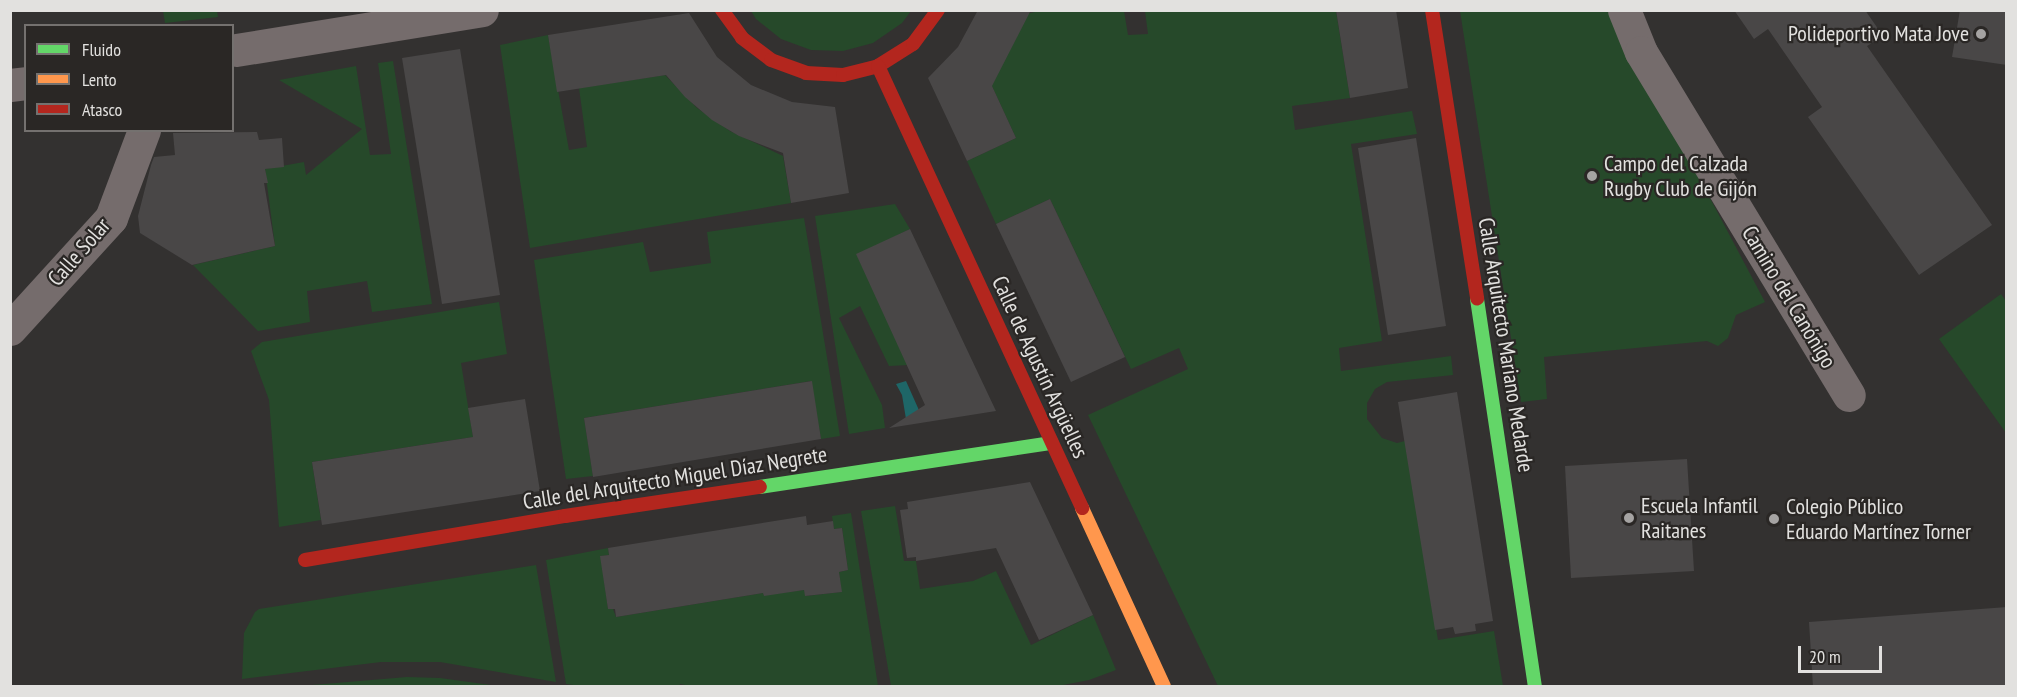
<!DOCTYPE html>
<html>
<head>
<meta charset="utf-8">
<style>
	body { margin:0 }
	#map { position:relative; width:2017px; height:697px; overflow:hidden; background:#333130; font-family:"PT Sans Narrow",sans-serif }
	div>[style] { position:absolute }
	.green>* { inset:0; background:#26492a }
	.water>* { inset:0; background:#1e6667 }
	.building>* { inset:0; background:#494747 }
	.street>* { height:33px; margin:-16.5px; padding:0 16.5px; transform-origin:16.5px; border-radius:16.5px; background:#756c6c }
	.fast>* { height:14px; margin:-7px; padding:0 7px; transform-origin:7px; border-radius:7px; background:#63d668 }
	.slow>* { height:14px; margin:-7px; padding:0 7px; transform-origin:7px; border-radius:7px; background:#ff974d }
	.jam>* { height:14px; margin:-7px; padding:0 7px; transform-origin:7px; border-radius:7px; background:#b3261e }
	.dots>* { width:16px; height:16px; translate:-50% -50%; box-sizing:border-box; border:3px solid #2a2725; border-radius:50% }
	span { translate:-50% -50%; white-space:nowrap; text-align:center; line-height:1.15; -webkit-text-stroke:4.5px #2a2725; paint-order:stroke }
	.poi-label { font-size:22px; color:#e2e1df }
	.right { translate:-100% -50%; text-align:right }
	.left { translate:0 -50%; text-align:left }
	.street-label { font-size:22px; color:#e2e1df }
	.frame { position:absolute; inset:0; border:12px solid #e2e1df; pointer-events:none }
	.legend { position:absolute; left:24px; top:24px; width:210px; height:108px; box-sizing:border-box; background:#2a2725; border:2px solid #74716f; margin:0; padding:8px 10px; list-style:none; font-size:18px; color:#e2e1df }
	.legend li { display:flex; align-items:center; gap:12px; height:30px }
	.legend b { width:30px; border:2px solid #74716f }
	.scale { position:absolute; left:1798px; top:646px; width:84px; height:27px; box-sizing:border-box; border:3px solid #e2e1df; border-top:0; padding-left:8px; font-size:18px; line-height:21px; white-space:nowrap; color:#e2e1df; -webkit-text-stroke:4px #2a2725; paint-order:stroke }
</style>
</head>
<body>
<div id="map">
	<div class="green">
		<i style="clip-path:polygon(1044px 10px,1124px 11px,1128px 35px,1148px 34px,1145px 11px,1336px 11px,1350px 98px,1292px 106px,1295px 130px,1412px 111px,1417px 134px,1351px 144px,1382px 341px,1339px 348px,1341px 371px,1451px 356px,1453px 375px,1387px 382px,1375px 389px,1367px 403px,1367px 419px,1382px 438px,1397px 443px,1405px 441px,1438px 640px,1494px 631px,1503px 686px,1218px 686px,1088px 415px,1188px 369px,1179px 348px,1131px 369px,1050px 199px,996px 224px,967px 161px,1016px 138px,990px 82px,1026px 14px)"></i>
		<i style="clip-path:polygon(163px 11px,217px 11px,218px 17px,165px 23px)"></i>
		<i style="clip-path:polygon(751px 11px,911px 11px,902px 23px,873px 43px,843px 51px,811px 50px,781px 39px,756px 19px)"></i>
		<i style="clip-path:polygon(1460px 11px,1616px 11px,1632px 51px,1765px 302px,1736px 315px,1728px 338px,1718px 346px,1707px 341px,1544px 357px,1547px 399px,1521px 402px)"></i>
		<i style="clip-path:polygon(548px 35px,569px 150px,587px 147px,579px 88px,665px 75px,697px 108px,730px 131px,783px 156px,791px 203px,530px 248px,500px 45px)"></i>
		<i style="clip-path:polygon(393px 61px,432px 304px,372px 312px,367px 281px,307px 291px,310px 322px,258px 331px,193px 265px,275px 246px,265px 169px,304px 162px,306px 175px,362px 129px,279px 80px,356px 66px,370px 155px,391px 154px,378px 63px)"></i>
		<i style="clip-path:polygon(895px 204px,910px 229px,857px 255px,909px 365px,889px 366px,860px 306px,839px 318px,882px 405px,885px 428px,849px 434px,815px 216px)"></i>
		<i style="clip-path:polygon(804px 218px,840px 436px,821px 439px,811px 381px,584px 418px,593px 476px,566px 479px,534px 260px,643px 242px,650px 272px,711px 263px,707px 232px)"></i>
		<i style="clip-path:polygon(2001px 294px,2006px 301px,2006px 433px,1939px 339px)"></i>
		<i style="clip-path:polygon(499px 302px,507px 354px,461px 363px,473px 437px,312px 462px,321px 520px,279px 527px,269px 400px,251px 351px,262px 342px)"></i>
		<i style="clip-path:polygon(895px 506px,904px 561px,916px 561px,920px 589px,973px 581px,996px 571px,1031px 645px,1093px 615px,1116px 670px,1089px 680px,1058px 686px,891px 686px,861px 511px)"></i>
		<i style="clip-path:polygon(851px 513px,878px 686px,690px 686px,680px 684px,679px 686px,581px 686px,566px 684px,546px 560px,608px 548px,609px 555px,601px 556px,608px 609px,613px 609px,616px 617px,763px 593px,764px 595px,804px 590px,806px 596px,841px 592px,839px 572px,848px 570px,842px 528px,834px 529px,832px 516px)"></i>
		<i style="clip-path:polygon(536px 565px,556px 682px,440px 662px,381px 662px,242px 679px,244px 633px,255px 612px,259px 609px)"></i>
		<i style="clip-path:polygon(407px 677px,440px 678px,498px 686px,300px 686px)"></i>
	</div>
	<div class="water">
		<i style="clip-path:polygon(906px 381px,922px 417px,906px 419px,902px 395px,896px 384px)"></i>
	</div>
	<div class="building">
		<i style="clip-path:polygon(978px 10px,1031px 10px,992px 86px,1016px 138px,967px 161px,928px 78px,958px 47px)"></i>
		<i style="clip-path:polygon(1336px 10px,1396px 10px,1408px 88px,1350px 98px)"></i>
		<i style="clip-path:polygon(1734px 10px,1865px 10px,1883px 36px,1867px 46px,1992px 225px,1919px 275px,1808px 117px,1822px 107px,1768px 29px,1754px 39px)"></i>
		<i style="clip-path:polygon(1960px 10px,2007px 10px,2007px 65px,1952px 57px)"></i>
		<i style="clip-path:polygon(689px 13px,717px 57px,751px 85px,792px 102px,835px 107px,849px 193px,791px 203px,783px 153px,739px 136px,712px 120px,685px 97px,666px 75px,557px 92px,548px 35px)"></i>
		<i style="clip-path:polygon(460px 49px,500px 295px,442px 304px,402px 58px)"></i>
		<i style="clip-path:polygon(257px 132px,259px 140px,282px 138px,284px 167px,265px 169px,268px 183px,264px 183px,275px 246px,192px 265px,140px 233px,138px 216px,151px 165px,154px 157px,175px 155px,173px 133px)"></i>
		<i style="clip-path:polygon(1416px 138px,1446px 326px,1388px 335px,1358px 148px)"></i>
		<i style="clip-path:polygon(1050px 199px,1125px 357px,1071px 382px,996px 224px)"></i>
		<i style="clip-path:polygon(910px 229px,961px 337px,996px 411px,889px 428px,925px 405px,856px 254px)"></i>
		<i style="clip-path:polygon(812px 381px,821px 439px,593px 477px,584px 418px)"></i>
		<i style="clip-path:polygon(1457px 392px,1493px 621px,1475px 624px,1476px 631px,1455px 634px,1453px 627px,1435px 630px,1398px 402px)"></i>
		<i style="clip-path:polygon(525px 399px,540px 491px,322px 525px,312px 462px,473px 437px,468px 408px)"></i>
		<i style="clip-path:polygon(1687px 459px,1694px 571px,1571px 578px,1565px 466px)"></i>
		<i style="clip-path:polygon(1030px 482px,1093px 615px,1039px 640px,996px 548px,916px 561px,916px 557px,907px 558px,900px 510px,908px 509px,907px 502px)"></i>
		<i style="clip-path:polygon(806px 516px,807px 525px,833px 521px,834px 529px,842px 528px,848px 570px,839px 572px,842px 592px,805px 596px,804px 590px,764px 596px,763px 593px,616px 617px,615px 609px,608px 609px,600px 556px,609px 555px,608px 548px)"></i>
		<i style="clip-path:polygon(2007px 607px,2007px 687px,1813px 687px,1809px 622px)"></i>
	</div>
	<div class="street">
		<i style="left:1624px;top:10px;width:45px;rotate:68deg"></i>
		<i style="left:1641px;top:52px;width:401px;rotate:58.8deg"></i>
		<i style="left:236px;top:50px;width:249px;rotate:-9.2deg"></i>
		<i style="left:10px;top:85px;width:16px;rotate:-7deg"></i>
		<i style="left:10px;top:329px;width:150px;rotate:-47.7deg"></i>
		<i style="left:111px;top:218px;width:94px;rotate:-69.4deg"></i>
	</div>
	<div class="fast">
		<i style="left:1477px;top:299px;width:391px;rotate:81.5deg"></i>
		<i style="left:760px;top:487px;width:295px;rotate:-8.6deg"></i>
	</div>
	<div class="slow">
		<i style="left:1082px;top:508px;width:196px;rotate:65.3deg"></i>
	</div>
	<div class="jam">
		<i style="left:722px;top:10px;width:34px;rotate:54deg"></i>
		<i style="left:742px;top:38px;width:36px;rotate:37deg"></i>
		<i style="left:771px;top:60px;width:37px;rotate:20deg"></i>
		<i style="left:806px;top:73px;width:37px;rotate:3deg"></i>
		<i style="left:843px;top:75px;width:36px;rotate:-14deg"></i>
		<i style="left:878px;top:66px;width:41px;rotate:-32.2deg"></i>
		<i style="left:913px;top:44px;width:42px;rotate:-53.7deg"></i>
		<i style="left:1432px;top:10px;width:292px;rotate:81.1deg"></i>
		<i style="left:878px;top:66px;width:487px;rotate:65.2deg"></i>
		<i style="left:305px;top:560px;width:264px;rotate:-9.6deg"></i>
		<i style="left:565px;top:516px;width:197px;rotate:-8.5deg"></i>
	</div>
	<div class="dots">
		<i style="left:1981px;top:34px;background:#a5a3a2"></i>
		<i style="left:1592px;top:176px;background:#a5a3a2"></i>
		<i style="left:1629px;top:518px;background:#a5a3a2"></i>
		<i style="left:1774px;top:519px;background:#a5a3a2"></i>
	</div>
	<div class="poi-label">
		<span class="right" style="left:1969px;top:34px">Polideportivo Mata Jove</span>
		<span class="left" style="left:1604px;top:176px">Campo del Calzada<br>Rugby Club de Gijón</span>
		<span class="left" style="left:1641px;top:518px">Escuela Infantil<br>Raitanes</span>
		<span class="left" style="left:1786px;top:519px">Colegio Público<br>Eduardo Martínez Torner</span>
	</div>
	<div class="street-label">
		<span style="left:79px;top:252px;rotate:-49deg">Calle Solar</span>
		<span style="left:1789px;top:297px;rotate:59deg">Camino del Canónigo</span>
		<span style="left:1506px;top:345px;rotate:81deg">Calle Arquitecto Mariano Medarde</span>
		<span style="left:1040px;top:367px;rotate:65deg">Calle de Agustín Argüelles</span>
		<span style="left:675px;top:478px;rotate:-9deg">Calle del Arquitecto Miguel Díaz Negrete</span>
	</div>
	<div class="frame"></div>
	<ul class="legend">
	<li><b style="height:8px;background:#63d668"></b>Fluido</li>
	<li><b style="height:8px;background:#ff974d"></b>Lento</li>
	<li><b style="height:8px;background:#b3261e"></b>Atasco</li>
	</ul>
	<div class="scale">20 m</div>
</div>
</body>
</html>
